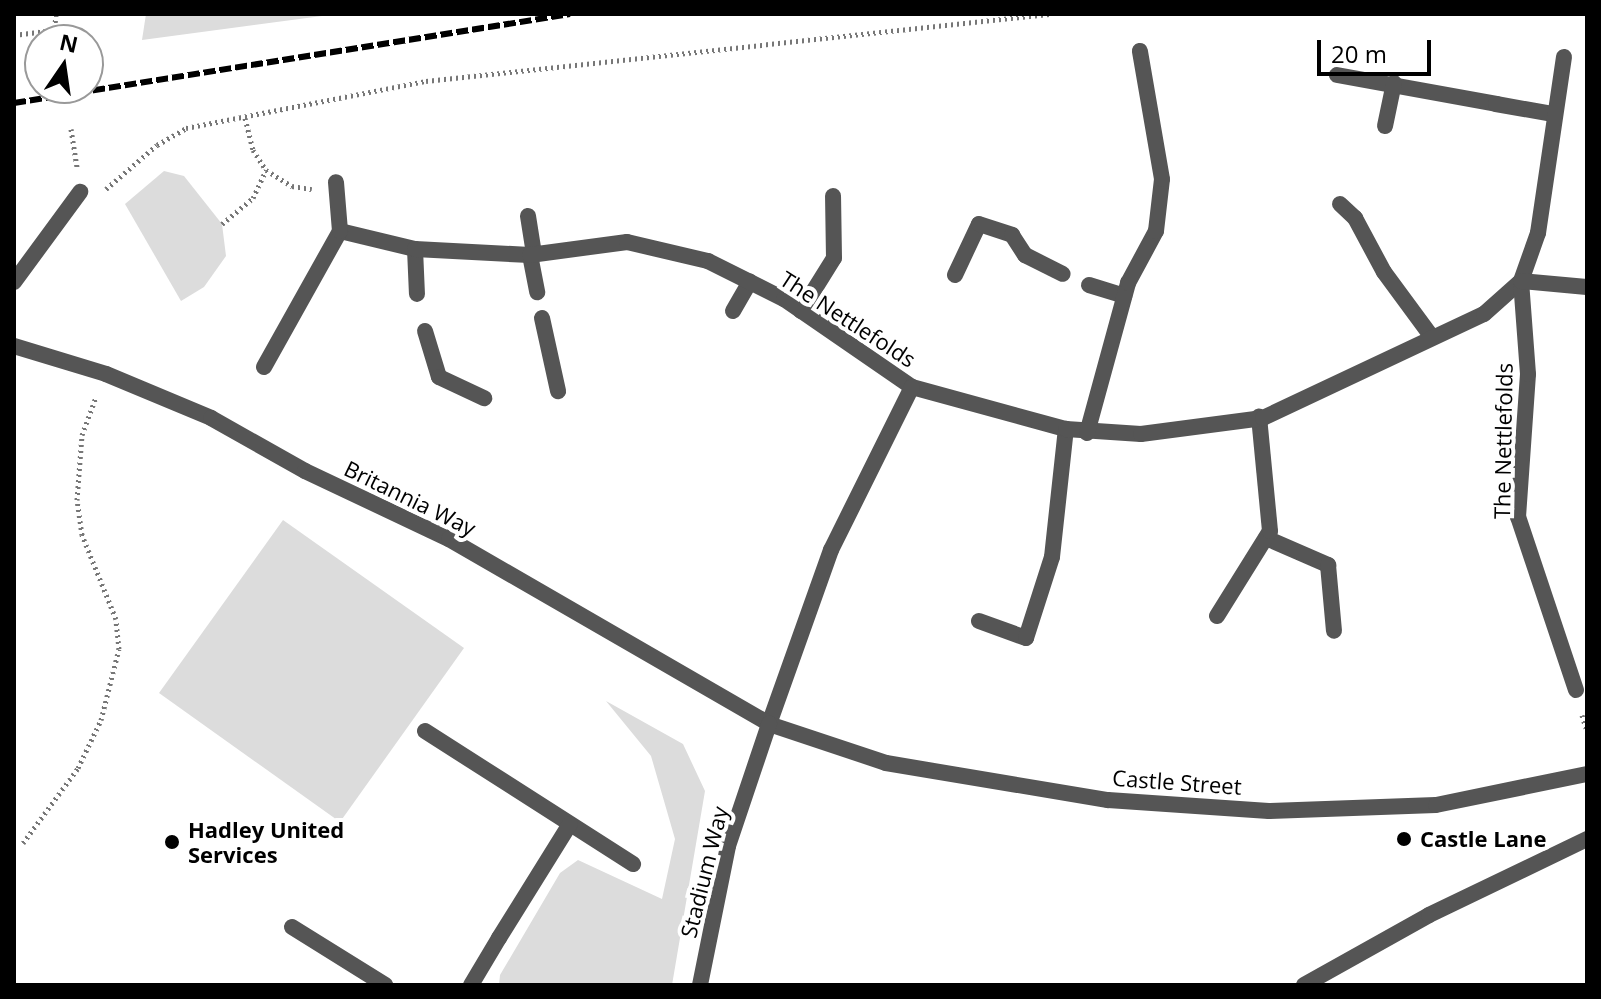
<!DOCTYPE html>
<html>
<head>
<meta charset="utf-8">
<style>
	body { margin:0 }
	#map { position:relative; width:1601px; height:999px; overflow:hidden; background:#fff; font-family:"Open Sans",sans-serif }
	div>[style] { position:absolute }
	.green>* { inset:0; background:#dcdcdc }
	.path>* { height:5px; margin-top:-2.5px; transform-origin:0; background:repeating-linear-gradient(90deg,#777 0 2px,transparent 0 6px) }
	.service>* { height:16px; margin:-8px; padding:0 8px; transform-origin:8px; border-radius:8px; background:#555 }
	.minor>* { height:16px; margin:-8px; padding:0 8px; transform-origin:8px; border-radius:8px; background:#555 }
	.tertiary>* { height:16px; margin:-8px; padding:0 8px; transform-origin:8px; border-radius:8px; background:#555 }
	.rail>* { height:6px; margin-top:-3px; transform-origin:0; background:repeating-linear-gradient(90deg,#000 0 12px,transparent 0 16px) }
	.dots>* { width:22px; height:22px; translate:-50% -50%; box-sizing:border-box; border:4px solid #fff; border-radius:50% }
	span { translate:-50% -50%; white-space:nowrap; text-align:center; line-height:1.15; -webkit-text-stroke:8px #fff; paint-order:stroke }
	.street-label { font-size:22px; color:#000 }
	.poi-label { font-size:22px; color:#000; font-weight:700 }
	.left { translate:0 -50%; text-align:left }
	.frame { position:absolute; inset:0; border:16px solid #000; pointer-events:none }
	.north { position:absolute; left:24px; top:24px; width:80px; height:80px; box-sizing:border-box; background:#fff; border:2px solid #999; border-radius:50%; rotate:13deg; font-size:22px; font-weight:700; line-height:32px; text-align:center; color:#000 }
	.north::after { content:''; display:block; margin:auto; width:28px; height:36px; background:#000; clip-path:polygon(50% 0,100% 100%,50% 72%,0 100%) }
	.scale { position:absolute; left:1317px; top:40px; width:114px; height:36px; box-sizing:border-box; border:4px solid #000; border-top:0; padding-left:10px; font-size:24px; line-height:28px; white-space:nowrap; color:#000; -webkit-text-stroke:6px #fff; paint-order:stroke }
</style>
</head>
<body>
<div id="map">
	<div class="green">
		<i style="clip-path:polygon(146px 14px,337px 14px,142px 40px)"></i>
		<i style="clip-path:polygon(164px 171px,184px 176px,222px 224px,226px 256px,204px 287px,181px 301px,125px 204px)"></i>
		<i style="clip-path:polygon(283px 520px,464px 648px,340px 822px,159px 693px)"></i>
		<i style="clip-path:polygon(606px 701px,683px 744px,705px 791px,672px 985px,499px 985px,500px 975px,560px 873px,578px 860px,662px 899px,675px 839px,651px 756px)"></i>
	</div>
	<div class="path">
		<i style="left:14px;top:35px;width:40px;rotate:-7.1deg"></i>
		<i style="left:53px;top:40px;width:26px;rotate:-83deg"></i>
		<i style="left:245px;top:118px;width:33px;rotate:76deg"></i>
		<i style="left:253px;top:150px;width:24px;rotate:57deg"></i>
		<i style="left:266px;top:170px;width:31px;rotate:32deg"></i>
		<i style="left:292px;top:186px;width:20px;rotate:9deg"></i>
		<i style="left:71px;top:129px;width:39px;rotate:81deg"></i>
		<i style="left:106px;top:189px;width:67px;rotate:-40.8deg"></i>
		<i style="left:157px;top:145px;width:34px;rotate:-30deg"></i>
		<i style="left:186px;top:128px;width:245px;rotate:-11.1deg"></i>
		<i style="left:426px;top:81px;width:627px;rotate:-6.14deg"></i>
		<i style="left:222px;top:224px;width:40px;rotate:-40deg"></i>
		<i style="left:253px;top:198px;width:31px;rotate:-65deg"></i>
		<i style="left:1582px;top:715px;width:14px;rotate:73deg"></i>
		<i style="left:23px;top:843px;width:93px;rotate:-53.7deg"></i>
		<i style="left:78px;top:768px;width:53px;rotate:-64.4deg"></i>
		<i style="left:101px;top:720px;width:73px;rotate:-75.8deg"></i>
		<i style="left:119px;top:649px;width:30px;rotate:-96deg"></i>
		<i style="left:116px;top:619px;width:91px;rotate:-112deg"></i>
		<i style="left:82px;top:535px;width:35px;rotate:-98deg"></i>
		<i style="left:77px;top:500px;width:65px;rotate:-85.6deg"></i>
		<i style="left:82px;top:435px;width:40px;rotate:-69.8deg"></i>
	</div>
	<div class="service">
		<i style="left:1337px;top:75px;width:162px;rotate:10.3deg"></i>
		<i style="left:1385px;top:126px;width:44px;rotate:-78.2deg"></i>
		<i style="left:1340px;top:204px;width:21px;rotate:43deg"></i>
		<i style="left:1355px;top:218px;width:61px;rotate:61.8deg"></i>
		<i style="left:1384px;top:272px;width:81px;rotate:53.6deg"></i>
		<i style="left:528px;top:216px;width:38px;rotate:81deg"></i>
		<i style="left:415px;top:249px;width:45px;rotate:87.5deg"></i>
		<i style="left:530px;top:255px;width:38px;rotate:79deg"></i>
		<i style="left:955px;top:275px;width:56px;rotate:-64.8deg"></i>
		<i style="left:979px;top:224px;width:35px;rotate:18deg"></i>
		<i style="left:1012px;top:235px;width:24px;rotate:57deg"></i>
		<i style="left:1025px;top:255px;width:42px;rotate:26.6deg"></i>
		<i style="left:14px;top:282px;width:112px;rotate:-53.7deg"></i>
		<i style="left:1089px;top:285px;width:37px;rotate:17deg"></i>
		<i style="left:733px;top:311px;width:34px;rotate:-60deg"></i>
		<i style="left:801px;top:311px;width:62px;rotate:-58.1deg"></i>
		<i style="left:834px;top:258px;width:62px;rotate:-90.9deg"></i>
		<i style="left:542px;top:318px;width:75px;rotate:77.6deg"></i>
		<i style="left:425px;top:331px;width:48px;rotate:73.1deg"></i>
		<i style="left:439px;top:377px;width:50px;rotate:25deg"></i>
		<i style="left:1266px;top:538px;width:68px;rotate:23.5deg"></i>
		<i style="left:1328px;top:565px;width:66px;rotate:84.8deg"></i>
		<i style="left:1217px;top:616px;width:100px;rotate:-58.1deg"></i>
		<i style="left:1270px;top:531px;width:115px;rotate:-95.5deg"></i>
		<i style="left:979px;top:621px;width:50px;rotate:19.9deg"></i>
		<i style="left:1026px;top:638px;width:85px;rotate:-72.2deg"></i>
		<i style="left:1052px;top:557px;width:129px;rotate:-83.8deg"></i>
		<i style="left:425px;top:731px;width:247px;rotate:32.6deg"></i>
		<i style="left:292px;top:927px;width:110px;rotate:31.9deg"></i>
		<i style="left:499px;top:938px;width:134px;rotate:-58.1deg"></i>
	</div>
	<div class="minor">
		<i style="left:1496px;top:104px;width:57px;rotate:10.1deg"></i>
		<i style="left:340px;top:231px;width:77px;rotate:13.5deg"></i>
		<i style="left:415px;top:249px;width:115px;rotate:3deg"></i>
		<i style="left:530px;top:255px;width:98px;rotate:-7.6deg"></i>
		<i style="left:627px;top:242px;width:83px;rotate:13.2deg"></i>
		<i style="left:708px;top:261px;width:85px;rotate:26.6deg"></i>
		<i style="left:784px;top:299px;width:155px;rotate:34.5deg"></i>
		<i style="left:912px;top:387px;width:160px;rotate:15.3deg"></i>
		<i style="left:1066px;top:429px;width:75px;rotate:3.8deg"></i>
		<i style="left:1141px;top:434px;width:123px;rotate:-7.5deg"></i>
		<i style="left:1263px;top:418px;width:244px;rotate:-25.2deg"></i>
		<i style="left:1484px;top:314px;width:50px;rotate:-41.7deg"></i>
		<i style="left:1521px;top:281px;width:51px;rotate:-70.5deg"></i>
		<i style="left:1538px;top:233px;width:178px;rotate:-81.6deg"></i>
		<i style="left:264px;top:367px;width:156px;rotate:-60.8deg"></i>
		<i style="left:340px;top:231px;width:49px;rotate:-94.7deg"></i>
		<i style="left:1087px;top:433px;width:156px;rotate:-74.7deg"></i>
		<i style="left:1128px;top:283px;width:59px;rotate:-61.7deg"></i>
		<i style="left:1156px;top:231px;width:52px;rotate:-83.4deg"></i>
		<i style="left:1162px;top:179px;width:130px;rotate:-99.8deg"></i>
		<i style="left:1576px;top:690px;width:182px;rotate:-108.5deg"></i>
		<i style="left:1518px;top:517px;width:143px;rotate:-86deg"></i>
		<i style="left:1528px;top:374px;width:93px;rotate:-94.3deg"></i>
		<i style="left:1521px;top:281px;width:66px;rotate:5.2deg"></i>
		<i style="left:769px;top:724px;width:185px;rotate:-70.4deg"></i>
		<i style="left:831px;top:550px;width:182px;rotate:-63.6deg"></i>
		<i style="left:471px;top:985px;width:55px;rotate:-59.2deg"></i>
		<i style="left:1304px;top:985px;width:143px;rotate:-29.2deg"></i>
		<i style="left:1429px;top:915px;width:175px;rotate:-25.7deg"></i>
	</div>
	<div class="tertiary">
		<i style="left:14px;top:346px;width:96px;rotate:16.9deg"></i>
		<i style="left:106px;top:374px;width:114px;rotate:22.7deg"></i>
		<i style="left:211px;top:418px;width:108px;rotate:29.4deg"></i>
		<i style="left:305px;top:471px;width:159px;rotate:25.3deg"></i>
		<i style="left:449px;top:539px;width:370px;rotate:30deg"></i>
		<i style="left:769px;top:724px;width:123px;rotate:18.4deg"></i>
		<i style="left:886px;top:763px;width:225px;rotate:9.5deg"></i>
		<i style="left:1108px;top:800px;width:161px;rotate:3.9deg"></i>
		<i style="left:1269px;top:811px;width:167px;rotate:-2.1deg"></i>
		<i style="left:1436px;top:805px;width:154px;rotate:-11.6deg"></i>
		<i style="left:700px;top:985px;width:142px;rotate:-78.6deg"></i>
		<i style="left:728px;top:846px;width:129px;rotate:-71.4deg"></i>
	</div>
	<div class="rail">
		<i style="left:14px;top:103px;width:563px;rotate:-9.09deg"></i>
	</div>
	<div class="dots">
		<i style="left:1404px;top:839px;background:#000"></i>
		<i style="left:172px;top:842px;background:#000"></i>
	</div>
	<div class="street-label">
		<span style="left:848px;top:319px;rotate:33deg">The Nettlefolds</span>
		<span style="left:1503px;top:441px;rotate:-89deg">The Nettlefolds</span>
		<span style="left:410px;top:498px;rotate:26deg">Britannia Way</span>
		<span style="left:1177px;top:782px;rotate:4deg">Castle Street</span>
		<span style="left:704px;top:872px;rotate:-76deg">Stadium Way</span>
	</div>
	<div class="poi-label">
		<span class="left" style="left:188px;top:842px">Hadley United<br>Services</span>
		<span class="left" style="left:1420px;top:839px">Castle Lane</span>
	</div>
	<div class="frame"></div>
	<div class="north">N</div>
	<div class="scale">20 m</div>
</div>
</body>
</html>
